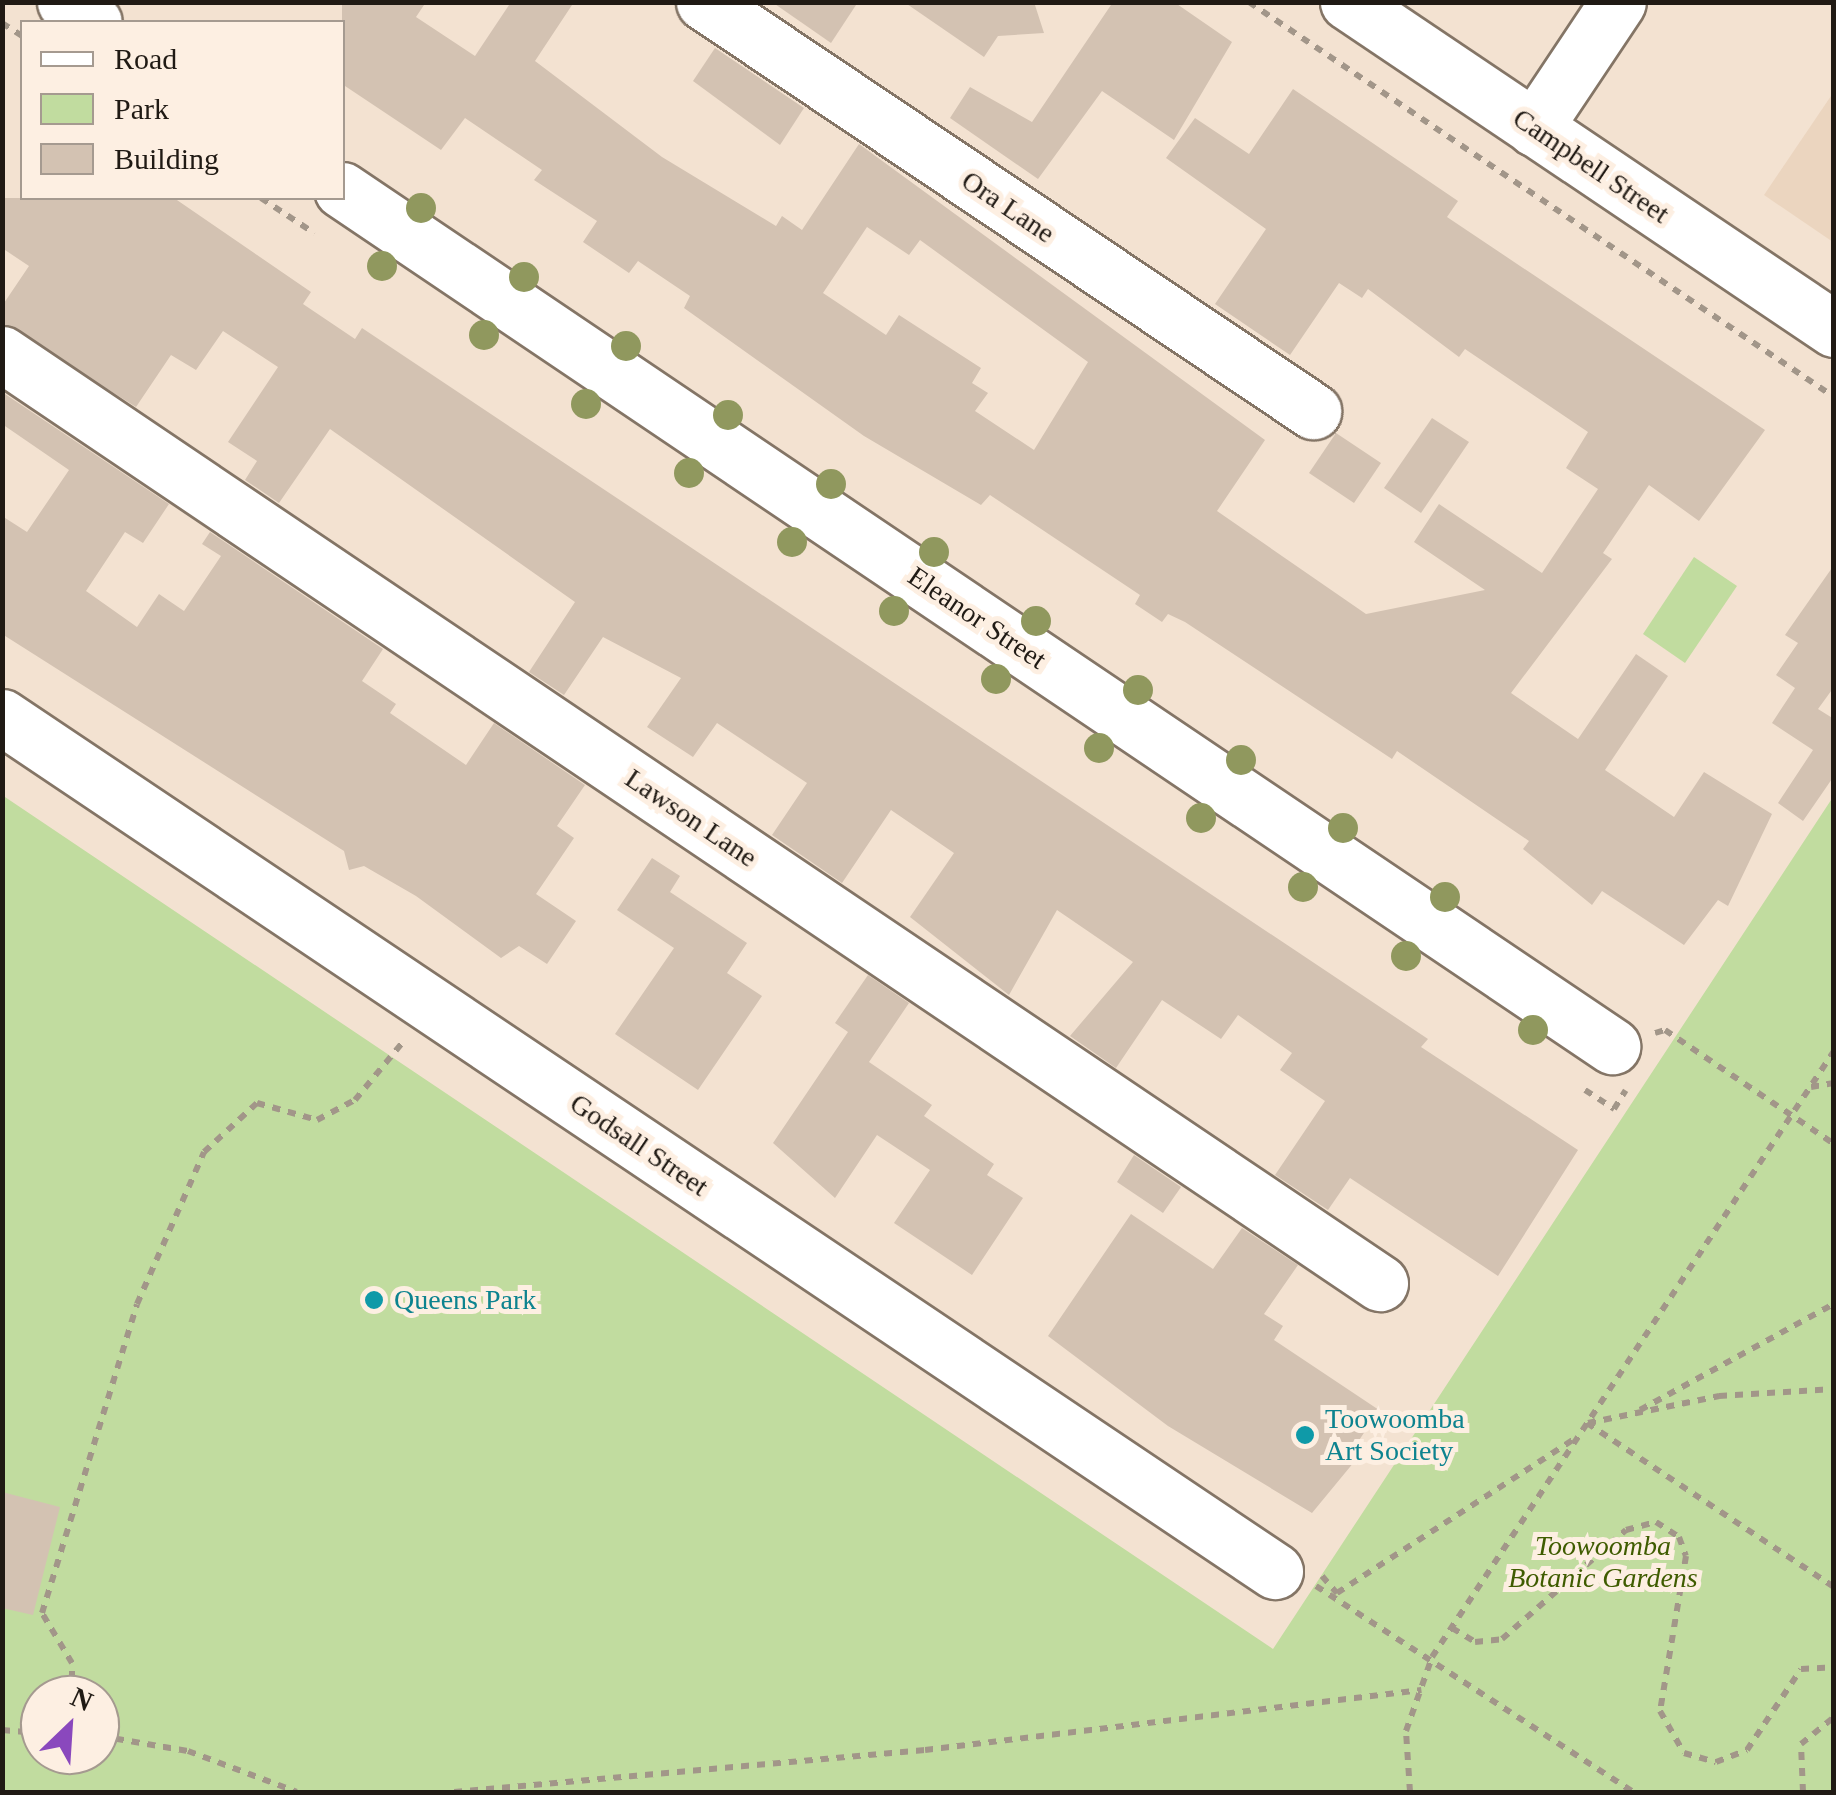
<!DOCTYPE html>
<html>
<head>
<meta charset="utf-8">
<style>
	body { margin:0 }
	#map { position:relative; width:1836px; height:1795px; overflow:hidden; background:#f3e2d1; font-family:"Times New Roman",serif }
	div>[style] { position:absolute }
	.built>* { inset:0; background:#ebd5bf }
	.green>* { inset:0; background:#c1dc9f }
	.building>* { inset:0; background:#d3c2b2 }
	.path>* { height:6px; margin-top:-3px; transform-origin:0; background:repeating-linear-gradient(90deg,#a29689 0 8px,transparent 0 16px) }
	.roads { filter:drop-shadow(2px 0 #847566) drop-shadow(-2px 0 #847566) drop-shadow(0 2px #847566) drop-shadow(0 -2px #847566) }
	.minor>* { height:55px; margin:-27.5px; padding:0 27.5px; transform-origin:27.5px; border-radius:27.5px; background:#fff }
	.trees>* { width:30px; height:30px; margin:-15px; border-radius:50%; background:#90985e }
	.dots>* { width:28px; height:28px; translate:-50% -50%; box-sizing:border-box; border:5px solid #fdefe2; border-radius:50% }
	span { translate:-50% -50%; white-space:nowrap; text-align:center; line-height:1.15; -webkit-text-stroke:10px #fdefe2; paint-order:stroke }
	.street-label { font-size:28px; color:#201a14 }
	.culture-label { font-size:28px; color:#0d838f }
	.left { translate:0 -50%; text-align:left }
	.park-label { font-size:28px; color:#3f5c00; font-style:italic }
	.frame { position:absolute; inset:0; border:5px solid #201a14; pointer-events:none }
	.legend { position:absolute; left:20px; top:20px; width:325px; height:180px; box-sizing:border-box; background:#fdefe2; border:2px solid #a59a90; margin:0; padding:12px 18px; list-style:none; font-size:30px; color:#201a14 }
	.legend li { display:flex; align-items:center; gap:20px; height:50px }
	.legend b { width:50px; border:2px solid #a59a90 }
	.north { position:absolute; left:20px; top:1675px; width:100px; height:100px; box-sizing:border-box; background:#fdefe2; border:2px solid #a59a90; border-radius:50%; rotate:25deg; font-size:28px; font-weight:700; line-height:40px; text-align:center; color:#201a14 }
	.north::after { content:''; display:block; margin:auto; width:35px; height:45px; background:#8a48bd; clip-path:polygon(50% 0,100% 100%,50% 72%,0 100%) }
</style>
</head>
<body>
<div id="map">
	<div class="built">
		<i style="clip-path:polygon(1833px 93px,1833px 242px,1764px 195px)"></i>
	</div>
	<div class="green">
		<i style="clip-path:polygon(1694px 557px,1737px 586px,1685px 663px,1643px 634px)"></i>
		<i style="clip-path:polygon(evenodd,2px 795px,1273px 1649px,1833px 797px,1833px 1792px,3px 1792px,2px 795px,40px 1695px,100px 1695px,100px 1755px,40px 1755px,40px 1695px)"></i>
	</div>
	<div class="building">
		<i style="clip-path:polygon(evenodd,342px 2px,426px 2px,416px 17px,475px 56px,511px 2px,574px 2px,535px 61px,662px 157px,776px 226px,782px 216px,802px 230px,859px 144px,1265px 440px,1217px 511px,1366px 614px,1485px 590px,1414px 542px,1439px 504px,1542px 573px,1598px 489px,1566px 468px,1588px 432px,1465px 349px,1459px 357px,1368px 289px,1362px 298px,1339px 283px,1290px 355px,1215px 304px,1266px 229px,1166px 158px,1195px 118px,1249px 154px,1293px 89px,1458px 201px,1447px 217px,1765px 430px,1699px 521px,1649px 485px,1603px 553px,1612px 559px,1511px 693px,1578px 739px,1636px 654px,1668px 676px,1605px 770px,1674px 817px,1704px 772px,1772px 814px,1728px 906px,1718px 900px,1684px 945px,1602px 891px,1592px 905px,1523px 849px,1529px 841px,1397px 751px,1392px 759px,1185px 622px,1168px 614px,1162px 622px,1135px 604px,1140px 595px,990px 495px,981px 505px,864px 436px,684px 308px,690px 296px,638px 261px,629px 273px,583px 242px,597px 221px,534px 180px,542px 170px,465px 118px,441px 150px,342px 84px,342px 2px,867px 227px,909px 255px,920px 240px,1088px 362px,1034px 450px,975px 411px,988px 393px,972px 383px,981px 368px,899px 315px,886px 335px,823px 293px,867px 227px)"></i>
		<i style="clip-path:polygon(772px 2px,858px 2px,831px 43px)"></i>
		<i style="clip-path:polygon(904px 2px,1034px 2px,1044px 33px,998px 36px,984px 57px)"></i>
		<i style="clip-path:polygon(1113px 2px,1174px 2px,1232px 42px,1174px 140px,1102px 91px,1038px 179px,950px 118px,970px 87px,1032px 122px)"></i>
		<i style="clip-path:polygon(715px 48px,804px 108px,780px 145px,693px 81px)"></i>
		<i style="clip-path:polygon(2px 198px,174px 198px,311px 292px,303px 304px,355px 339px,362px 328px,1428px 1039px,1421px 1047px,1578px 1150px,1498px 1276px,1350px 1178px,1328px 1210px,1275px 1175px,1325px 1101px,1280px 1070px,1292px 1053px,1238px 1015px,1221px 1039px,1162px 1000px,1116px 1068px,1070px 1036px,1133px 962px,1057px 910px,1009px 995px,910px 917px,954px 853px,891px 810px,842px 883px,772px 835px,807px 783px,717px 723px,693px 757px,647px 727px,681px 678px,603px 637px,564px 695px,529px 672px,575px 602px,330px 429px,279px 503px,245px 480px,257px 461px,228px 442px,278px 367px,223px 331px,196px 370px,171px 355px,136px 407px,2px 323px,2px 306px,29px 266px,2px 248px)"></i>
		<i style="clip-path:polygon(2px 392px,169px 504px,143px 543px,125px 532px,86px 591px,137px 627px,159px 594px,184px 611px,221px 556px,202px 544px,210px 532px,383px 649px,362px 681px,396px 704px,390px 713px,466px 765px,494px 723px,585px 785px,557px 826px,574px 838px,536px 894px,576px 921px,547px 964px,519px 946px,501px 958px,416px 896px,364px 866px,349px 870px,344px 851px,2px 634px,2px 516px,27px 532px,69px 470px,2px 424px)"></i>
		<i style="clip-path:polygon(1432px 418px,1469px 442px,1421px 513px,1384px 488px)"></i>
		<i style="clip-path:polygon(1336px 433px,1381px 463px,1354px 503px,1309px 473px)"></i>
		<i style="clip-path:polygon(1834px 565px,1834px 687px,1818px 709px,1834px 719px,1834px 776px,1803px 821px,1778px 803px,1813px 750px,1772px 723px,1795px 688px,1776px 675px,1798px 643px,1785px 635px)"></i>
		<i style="clip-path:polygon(652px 858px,680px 876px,670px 892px,747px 943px,727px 973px,762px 996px,698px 1090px,615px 1034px,674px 948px,617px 910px)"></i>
		<i style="clip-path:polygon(868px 975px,909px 1003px,869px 1062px,932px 1105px,924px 1116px,994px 1164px,987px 1175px,1023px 1198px,972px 1275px,894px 1223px,930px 1170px,877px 1135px,835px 1198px,773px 1143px,848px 1032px,835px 1023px)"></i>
		<i style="clip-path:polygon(1134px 1155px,1181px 1187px,1163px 1213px,1117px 1182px)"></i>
		<i style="clip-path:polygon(1131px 1214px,1213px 1269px,1242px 1228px,1298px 1265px,1264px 1314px,1283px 1326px,1274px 1340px,1379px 1410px,1352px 1451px,1359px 1456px,1312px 1513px,1168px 1426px,1048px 1336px)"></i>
		<i style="clip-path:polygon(2px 1492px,60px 1507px,33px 1615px,2px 1608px)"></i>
	</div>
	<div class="path">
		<i style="left:1249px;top:2px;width:706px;rotate:34.03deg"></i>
		<i style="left:2px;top:23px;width:24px;rotate:33deg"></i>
		<i style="left:261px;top:198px;width:64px;rotate:33.4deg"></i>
		<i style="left:1655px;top:1033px;width:10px;rotate:-17deg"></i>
		<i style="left:1665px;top:1030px;width:204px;rotate:34deg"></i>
		<i style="left:1811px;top:1087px;width:23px;rotate:-10deg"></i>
		<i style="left:1585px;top:1090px;width:35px;rotate:33deg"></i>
		<i style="left:1614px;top:1109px;width:22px;rotate:-58deg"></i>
		<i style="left:1640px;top:1410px;width:221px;rotate:-28.7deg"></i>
		<i style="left:1587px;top:1423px;width:296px;rotate:33.6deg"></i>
		<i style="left:1588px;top:1423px;width:134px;rotate:-11.6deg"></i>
		<i style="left:1719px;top:1396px;width:115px;rotate:-3.5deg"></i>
		<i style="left:1322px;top:1576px;width:23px;rotate:49deg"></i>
		<i style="left:1337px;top:1593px;width:286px;rotate:-33deg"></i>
		<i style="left:1316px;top:1586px;width:378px;rotate:33deg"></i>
		<i style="left:1452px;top:1628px;width:27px;rotate:31deg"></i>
		<i style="left:1475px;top:1642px;width:27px;rotate:-6deg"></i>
		<i style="left:1502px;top:1639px;width:165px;rotate:-41.3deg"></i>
		<i style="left:1626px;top:1530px;width:31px;rotate:-15deg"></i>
		<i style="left:1656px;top:1522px;width:27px;rotate:33deg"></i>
		<i style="left:1679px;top:1537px;width:20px;rotate:70deg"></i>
		<i style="left:1686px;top:1556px;width:157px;rotate:99.5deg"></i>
		<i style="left:1660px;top:1711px;width:48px;rotate:60.3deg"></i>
		<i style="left:1684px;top:1753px;width:33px;rotate:16deg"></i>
		<i style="left:1716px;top:1762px;width:33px;rotate:-21deg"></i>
		<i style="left:1747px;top:1750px;width:97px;rotate:-56.3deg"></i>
		<i style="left:1801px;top:1669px;width:33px;rotate:-3deg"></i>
		<i style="left:72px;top:1695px;width:32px;rotate:-90deg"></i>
		<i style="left:72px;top:1663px;width:58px;rotate:-121deg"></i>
		<i style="left:42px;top:1613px;width:323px;rotate:-72.9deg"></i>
		<i style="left:137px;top:1304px;width:166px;rotate:-66.2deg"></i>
		<i style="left:204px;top:1152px;width:72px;rotate:-42.8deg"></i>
		<i style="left:257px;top:1103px;width:62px;rotate:15.8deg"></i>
		<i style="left:317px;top:1120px;width:43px;rotate:-27.8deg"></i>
		<i style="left:355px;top:1100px;width:75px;rotate:-50.4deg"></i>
		<i style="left:2px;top:1730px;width:38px;rotate:5deg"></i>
		<i style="left:100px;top:1736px;width:89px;rotate:9.7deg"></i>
		<i style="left:188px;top:1751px;width:116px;rotate:20.6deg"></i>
		<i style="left:454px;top:1792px;width:473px;rotate:-5.1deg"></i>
		<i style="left:925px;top:1750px;width:500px;rotate:-6.9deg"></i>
		<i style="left:1410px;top:1792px;width:61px;rotate:-93.8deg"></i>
		<i style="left:1406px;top:1731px;width:78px;rotate:-70.6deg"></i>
		<i style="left:1432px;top:1657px;width:727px;rotate:-56.44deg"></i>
		<i style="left:1803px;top:1792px;width:48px;rotate:-92.4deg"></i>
		<i style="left:1801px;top:1744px;width:43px;rotate:-39.3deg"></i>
	</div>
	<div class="roads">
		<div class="minor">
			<i style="left:65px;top:2px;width:35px;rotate:35deg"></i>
			<i style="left:704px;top:2px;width:734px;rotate:33.89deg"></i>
			<i style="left:1348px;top:2px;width:586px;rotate:33.93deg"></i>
			<i style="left:1534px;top:128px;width:151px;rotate:-56.3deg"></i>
			<i style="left:342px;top:190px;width:1532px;rotate:33.98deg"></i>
			<i style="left:2px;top:354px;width:1662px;rotate:33.99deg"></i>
			<i style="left:2px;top:717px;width:1533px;rotate:33.86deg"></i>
		</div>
	</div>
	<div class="trees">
		<i style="left:421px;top:208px"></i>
		<i style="left:382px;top:266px"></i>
		<i style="left:524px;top:277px"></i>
		<i style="left:484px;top:335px"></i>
		<i style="left:626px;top:346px"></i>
		<i style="left:586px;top:404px"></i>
		<i style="left:728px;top:415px"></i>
		<i style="left:689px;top:473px"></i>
		<i style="left:831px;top:484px"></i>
		<i style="left:792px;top:542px"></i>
		<i style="left:934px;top:552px"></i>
		<i style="left:894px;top:611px"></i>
		<i style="left:1036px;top:621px"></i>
		<i style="left:996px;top:679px"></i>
		<i style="left:1138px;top:690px"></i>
		<i style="left:1099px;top:748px"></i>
		<i style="left:1241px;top:760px"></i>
		<i style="left:1201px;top:818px"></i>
		<i style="left:1343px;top:828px"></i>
		<i style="left:1303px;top:887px"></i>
		<i style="left:1445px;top:897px"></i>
		<i style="left:1406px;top:956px"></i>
		<i style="left:1533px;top:1030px"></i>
	</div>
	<div class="dots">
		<i style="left:374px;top:1300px;background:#0f9aa8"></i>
		<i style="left:1305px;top:1435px;background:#0f9aa8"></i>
	</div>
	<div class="street-label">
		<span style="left:1591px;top:166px;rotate:34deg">Campbell Street</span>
		<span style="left:1008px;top:207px;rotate:34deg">Ora Lane</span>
		<span style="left:977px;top:618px;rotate:34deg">Eleanor Street</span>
		<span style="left:691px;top:818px;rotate:34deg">Lawson Lane</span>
		<span style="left:639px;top:1145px;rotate:34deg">Godsall Street</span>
	</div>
	<div class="culture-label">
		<span class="left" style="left:394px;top:1300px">Queens Park</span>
		<span class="left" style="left:1325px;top:1435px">Toowoomba<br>Art Society</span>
	</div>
	<div class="park-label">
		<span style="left:1603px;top:1562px">Toowoomba<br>Botanic Gardens</span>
	</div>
	<div class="frame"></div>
	<ul class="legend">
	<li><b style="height:12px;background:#fff"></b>Road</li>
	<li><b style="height:28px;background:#c1dc9f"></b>Park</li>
	<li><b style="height:28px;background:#d3c2b2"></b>Building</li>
	</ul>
	<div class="north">N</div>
</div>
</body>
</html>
